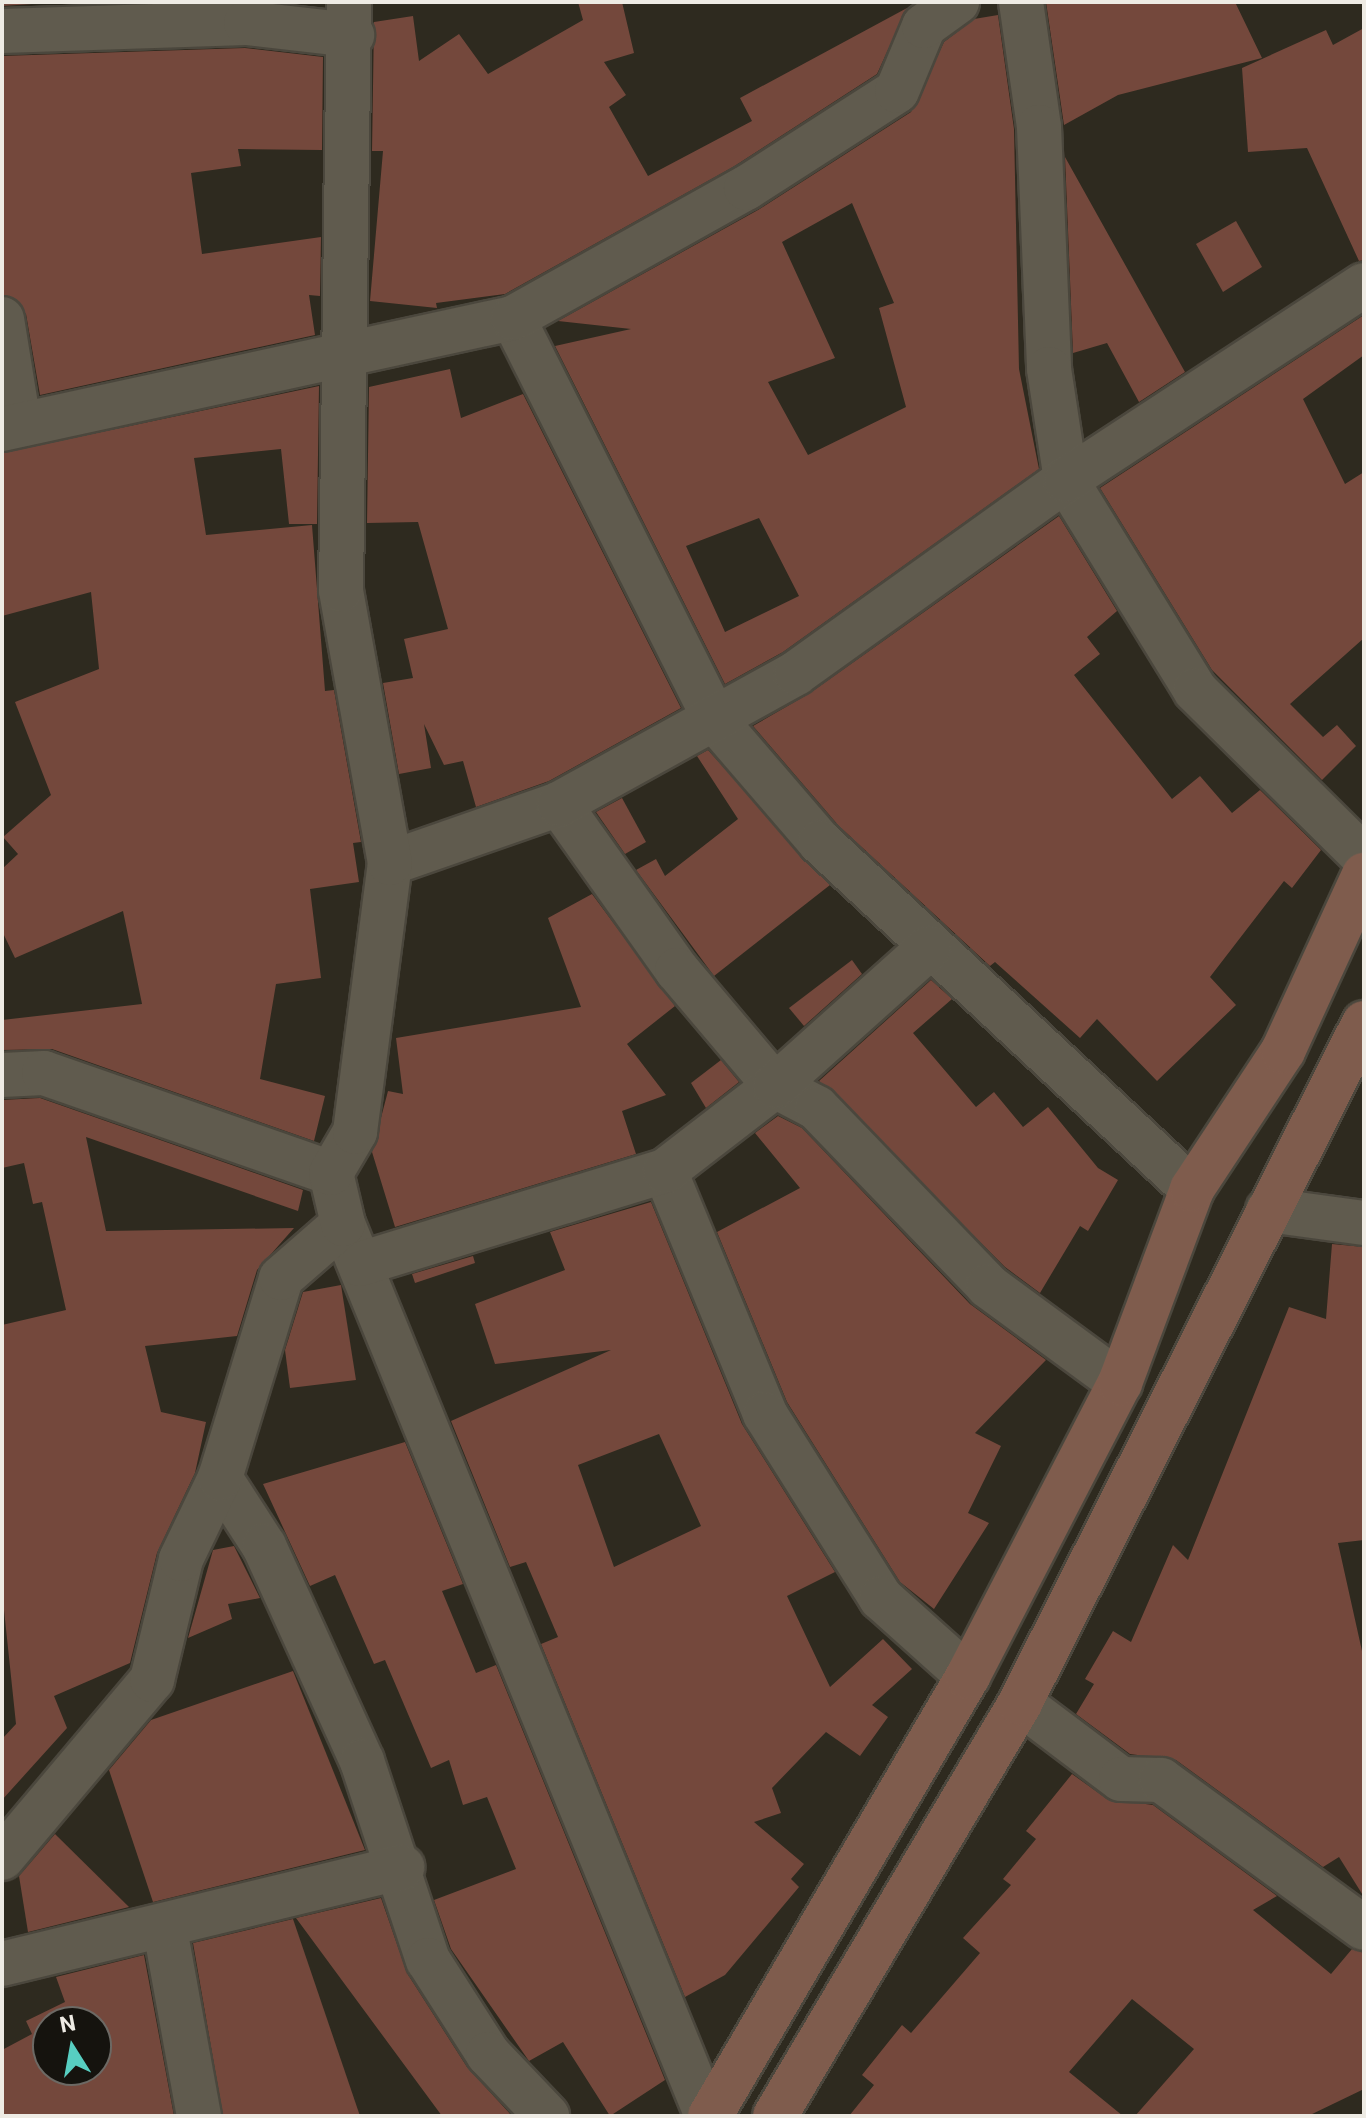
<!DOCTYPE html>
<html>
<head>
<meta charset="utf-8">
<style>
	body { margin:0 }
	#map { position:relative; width:1366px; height:2118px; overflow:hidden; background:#2e2a1f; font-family:Roboto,sans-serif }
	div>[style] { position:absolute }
	.building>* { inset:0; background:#74483c }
	.roads { filter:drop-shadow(2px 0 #4b473d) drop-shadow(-2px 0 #4b473d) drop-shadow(0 2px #4b473d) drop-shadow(0 -2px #4b473d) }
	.minor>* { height:44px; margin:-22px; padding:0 22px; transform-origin:22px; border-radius:22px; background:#605b4e }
	.secondary>* { height:44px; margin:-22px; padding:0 22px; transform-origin:22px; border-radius:22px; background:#7f5c4d }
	span { translate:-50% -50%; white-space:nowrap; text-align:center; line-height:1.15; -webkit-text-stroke:8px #15130e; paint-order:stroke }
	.frame { position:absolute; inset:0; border:4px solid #eeebe4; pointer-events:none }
	.north { position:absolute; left:32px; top:2006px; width:80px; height:80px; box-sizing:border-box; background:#15130e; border:2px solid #6c6964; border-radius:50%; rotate:349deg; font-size:22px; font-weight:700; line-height:32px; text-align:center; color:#eeebe4 }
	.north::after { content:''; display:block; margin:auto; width:28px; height:36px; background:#57cec1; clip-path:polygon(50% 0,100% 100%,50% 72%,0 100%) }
</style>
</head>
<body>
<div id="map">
	<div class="building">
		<i style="clip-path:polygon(2px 2px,62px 2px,2px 6px)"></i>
		<i style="clip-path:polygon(578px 2px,622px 2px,634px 53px,604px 62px,626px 95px,609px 107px,648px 176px,752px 121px,740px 98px,907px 8px,877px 74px,733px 167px,505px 294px,436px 303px,437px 308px,370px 301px,383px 151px,372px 151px,374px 22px,413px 16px,419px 61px,459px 34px,488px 74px,583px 20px)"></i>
		<i style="clip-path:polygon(1046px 2px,1235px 2px,1262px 58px,1118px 95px,1064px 125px)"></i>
		<i style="clip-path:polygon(evenodd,998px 15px,1014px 129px,1019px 369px,1039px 469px,783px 652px,725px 684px,555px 346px,631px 329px,558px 321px,758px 210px,911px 112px,944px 42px,974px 19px,998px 15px,852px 203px,894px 303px,879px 308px,906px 407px,808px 455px,768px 382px,835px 358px,782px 242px,852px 203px,998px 15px,759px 518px,799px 596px,725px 632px,686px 546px,759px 518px)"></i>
		<i style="clip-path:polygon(1364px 28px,1364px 260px,1359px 261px,1307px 148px,1248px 152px,1242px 68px,1326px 30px,1333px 45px)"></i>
		<i style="clip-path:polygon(245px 48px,323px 57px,322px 150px,238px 149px,241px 166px,191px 173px,202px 254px,321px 237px,320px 296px,309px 295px,315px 335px,40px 395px,26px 314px,2px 295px,2px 56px)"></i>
		<i style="clip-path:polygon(1065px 157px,1185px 372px,1139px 402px,1107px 343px,1073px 353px)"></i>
		<i style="clip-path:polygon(1236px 221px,1262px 267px,1223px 292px,1196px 244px)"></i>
		<i style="clip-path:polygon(1364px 315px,1364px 355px,1303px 399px,1345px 484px,1364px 472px,1364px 638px,1290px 704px,1323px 737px,1337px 725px,1356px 746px,1322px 780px,1212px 670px,1100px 488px)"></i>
		<i style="clip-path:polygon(450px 369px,461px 418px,523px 394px,681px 708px,549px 781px,476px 807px,463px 761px,444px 765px,424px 724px,431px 768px,399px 774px,383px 683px,413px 678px,404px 639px,448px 629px,418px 522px,367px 523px,369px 387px)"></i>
		<i style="clip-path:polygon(319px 386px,317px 524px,289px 524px,281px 449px,194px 458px,206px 535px,312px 525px,325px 691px,334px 690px,361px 842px,353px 843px,359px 882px,310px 889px,321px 978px,276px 984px,260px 1079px,325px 1096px,314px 1141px,52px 1049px,2px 1050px,2px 1020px,142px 1004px,123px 911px,15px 958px,2px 931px,2px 869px,18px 854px,3px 837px,51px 795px,15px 702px,99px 669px,91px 592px,2px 616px,2px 453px)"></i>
		<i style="clip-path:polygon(1059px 516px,1117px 611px,1087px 637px,1100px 654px,1074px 675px,1172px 799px,1200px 776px,1232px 813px,1260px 790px,1321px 850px,1292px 888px,1284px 881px,1210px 977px,1236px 1005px,1157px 1081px,1097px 1019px,1080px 1038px,995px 962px,990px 966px,838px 825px,753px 726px,810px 693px)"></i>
		<i style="clip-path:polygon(708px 750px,830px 885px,714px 976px,636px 870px,656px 859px,665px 876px,738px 819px,697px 756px)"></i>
		<i style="clip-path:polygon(622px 798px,646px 842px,625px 854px,596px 812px)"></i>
		<i style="clip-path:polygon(592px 894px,675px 1006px,627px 1044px,666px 1095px,622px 1111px,636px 1154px,395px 1227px,372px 1152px,388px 1091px,403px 1094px,396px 1038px,581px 1007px,548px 918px)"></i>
		<i style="clip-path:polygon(852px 960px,862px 974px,804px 1026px,789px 1008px)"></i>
		<i style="clip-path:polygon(931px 980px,952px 999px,913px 1033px,976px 1107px,994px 1092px,1023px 1127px,1048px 1107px,1098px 1168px,1118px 1180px,1088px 1231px,1080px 1226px,1040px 1293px,1005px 1267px,819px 1081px)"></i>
		<i style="clip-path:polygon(721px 1060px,739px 1082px,706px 1108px,691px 1083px)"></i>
		<i style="clip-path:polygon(40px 1098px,303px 1190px,298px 1211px,86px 1137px,106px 1231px,294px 1228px,257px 1270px,237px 1336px,145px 1346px,161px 1412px,206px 1422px,195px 1473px,157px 1553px,130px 1663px,54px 1696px,67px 1728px,2px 1800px,2px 1739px,16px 1724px,2px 1591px,2px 1325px,66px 1310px,42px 1202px,33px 1204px,24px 1163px,2px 1168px,2px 1100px)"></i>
		<i style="clip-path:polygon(778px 1116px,802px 1128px,970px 1304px,1046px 1360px,975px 1433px,1001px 1446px,968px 1513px,989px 1523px,934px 1609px,900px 1582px,787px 1402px,717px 1232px,800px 1188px,755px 1133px)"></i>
		<i style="clip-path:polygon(evenodd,651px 1202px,742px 1424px,835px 1572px,787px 1596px,830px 1687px,883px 1639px,912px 1669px,872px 1705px,888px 1717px,860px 1756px,826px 1732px,772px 1788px,781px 1813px,754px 1822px,804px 1864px,791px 1879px,799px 1887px,725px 1975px,685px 1997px,541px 1644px,558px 1637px,526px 1562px,510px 1567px,451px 1421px,611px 1350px,495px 1364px,475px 1304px,565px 1270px,550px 1232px,651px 1202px,659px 1434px,701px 1526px,614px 1567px,578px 1465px,659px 1434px)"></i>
		<i style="clip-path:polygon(1332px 1244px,1364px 1247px,1364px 1540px,1338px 1543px,1364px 1660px,1364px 1897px,1339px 1857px,1323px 1867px,1176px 1760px,1130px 1754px,1076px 1714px,1094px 1684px,1085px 1679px,1113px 1631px,1131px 1642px,1173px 1545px,1188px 1560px,1289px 1307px,1326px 1319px)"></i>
		<i style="clip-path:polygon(473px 1256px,475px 1263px,415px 1283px,412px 1274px)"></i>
		<i style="clip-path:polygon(341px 1285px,356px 1380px,290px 1388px,285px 1350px,303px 1292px)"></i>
		<i style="clip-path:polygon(405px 1442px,463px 1584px,442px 1591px,476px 1673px,496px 1665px,665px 2080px,610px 2116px,563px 2042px,529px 2061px,451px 1949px,434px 1900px,516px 1869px,487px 1797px,463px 1805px,449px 1760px,431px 1768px,385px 1660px,374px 1664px,335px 1575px,310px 1586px,263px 1484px)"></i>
		<i style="clip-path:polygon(234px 1546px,260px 1598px,228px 1604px,232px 1619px,188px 1638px,213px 1550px)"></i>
		<i style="clip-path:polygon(293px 1671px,365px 1850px,153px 1902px,109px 1770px,151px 1720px)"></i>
		<i style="clip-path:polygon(1072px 1774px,1107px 1799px,1153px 1805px,1277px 1896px,1253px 1910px,1331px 1974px,1352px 1949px,1364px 1953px,1364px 2089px,1308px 2116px,1135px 2116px,1194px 2049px,1132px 1999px,1069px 2072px,1123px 2116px,849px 2116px,874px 2085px,862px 2075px,902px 2025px,911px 2033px,980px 1953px,963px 1938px,1011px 1885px,1003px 1879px,1036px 1839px,1026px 1831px)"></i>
		<i style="clip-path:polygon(55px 1834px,129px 1907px,28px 1932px,19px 1876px)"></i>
		<i style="clip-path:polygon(381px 1898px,407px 1973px,467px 2067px,512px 2116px,442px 2116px,296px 1918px)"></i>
		<i style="clip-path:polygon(293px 1919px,360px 2116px,223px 2116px,193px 1943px)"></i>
		<i style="clip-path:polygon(evenodd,144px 1955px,174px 2116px,2px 2116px,2px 2050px,32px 2034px,26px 2021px,65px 2002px,56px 1977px,144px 1955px,48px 2022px,96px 2022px,96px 2070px,48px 2070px,48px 2022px)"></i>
	</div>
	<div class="roads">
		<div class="minor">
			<i style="left:1021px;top:2px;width:126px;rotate:81.8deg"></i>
			<i style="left:1039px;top:127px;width:242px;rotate:87.6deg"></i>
			<i style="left:1049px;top:369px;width:112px;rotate:81.3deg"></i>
			<i style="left:1066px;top:480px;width:246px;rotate:58.4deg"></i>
			<i style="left:1195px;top:690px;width:238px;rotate:44.7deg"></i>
			<i style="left:2px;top:31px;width:244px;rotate:-1.9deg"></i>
			<i style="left:246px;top:23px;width:107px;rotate:6.5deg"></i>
			<i style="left:513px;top:318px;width:450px;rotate:63.3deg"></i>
			<i style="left:715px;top:720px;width:161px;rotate:49.3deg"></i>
			<i style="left:820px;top:842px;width:509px;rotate:43.01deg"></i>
			<i style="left:2px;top:319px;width:106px;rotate:80.8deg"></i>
			<i style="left:2px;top:429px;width:523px;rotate:-12.26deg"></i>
			<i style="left:513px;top:318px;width:267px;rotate:-29.2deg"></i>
			<i style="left:746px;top:188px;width:179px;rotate:-32.7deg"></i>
			<i style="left:897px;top:91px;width:70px;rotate:-67.4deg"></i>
			<i style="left:924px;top:26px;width:41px;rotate:-36deg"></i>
			<i style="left:559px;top:804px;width:204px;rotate:54.6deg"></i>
			<i style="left:677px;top:970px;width:152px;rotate:49.8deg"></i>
			<i style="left:775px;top:1086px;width:47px;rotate:27.6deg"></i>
			<i style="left:817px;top:1108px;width:247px;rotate:46.1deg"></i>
			<i style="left:988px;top:1286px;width:164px;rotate:36.3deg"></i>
			<i style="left:390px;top:863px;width:179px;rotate:-19.2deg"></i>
			<i style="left:559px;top:804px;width:271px;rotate:-28.9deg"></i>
			<i style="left:796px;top:673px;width:332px;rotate:-35.6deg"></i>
			<i style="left:1066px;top:480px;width:356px;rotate:-33.2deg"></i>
			<i style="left:2px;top:1075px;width:42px;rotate:-2.7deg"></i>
			<i style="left:44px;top:1073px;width:304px;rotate:19.2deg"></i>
			<i style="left:665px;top:1171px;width:263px;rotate:67.6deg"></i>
			<i style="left:765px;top:1414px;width:218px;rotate:57.8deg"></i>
			<i style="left:881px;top:1598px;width:117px;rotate:41.9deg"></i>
			<i style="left:1268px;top:1210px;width:97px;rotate:7.7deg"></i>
			<i style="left:343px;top:1224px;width:963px;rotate:67.8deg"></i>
			<i style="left:360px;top:1264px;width:319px;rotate:-17deg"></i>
			<i style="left:665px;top:1171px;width:139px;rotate:-37.7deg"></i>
			<i style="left:775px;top:1086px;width:207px;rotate:-41.9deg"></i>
			<i style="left:220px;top:1478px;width:81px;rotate:57.1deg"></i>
			<i style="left:264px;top:1546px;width:236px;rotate:65.5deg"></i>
			<i style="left:362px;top:1761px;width:210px;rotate:71.7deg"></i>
			<i style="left:428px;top:1960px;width:112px;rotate:57.4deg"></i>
			<i style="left:488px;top:2054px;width:86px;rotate:46.4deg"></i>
			<i style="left:1020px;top:1703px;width:126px;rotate:37deg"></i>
			<i style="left:1121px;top:1779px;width:40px;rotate:1.4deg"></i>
			<i style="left:1161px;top:1780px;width:251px;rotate:36.1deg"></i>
			<i style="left:2px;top:1858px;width:233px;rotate:-49.9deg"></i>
			<i style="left:152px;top:1680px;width:124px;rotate:-76.5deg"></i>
			<i style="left:181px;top:1559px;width:90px;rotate:-64.3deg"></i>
			<i style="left:220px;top:1478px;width:209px;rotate:-73deg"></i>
			<i style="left:281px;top:1278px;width:82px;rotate:-41.1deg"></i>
			<i style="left:343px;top:1224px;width:52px;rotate:-103.2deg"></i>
			<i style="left:331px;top:1173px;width:48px;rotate:-59.7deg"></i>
			<i style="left:355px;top:1132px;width:271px;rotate:-82.6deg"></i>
			<i style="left:390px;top:863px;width:277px;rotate:-100.2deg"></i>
			<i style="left:341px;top:590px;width:588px;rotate:-89.22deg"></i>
			<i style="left:165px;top:1929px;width:190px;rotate:79.7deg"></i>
			<i style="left:2px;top:1964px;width:412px;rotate:-13.6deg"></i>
		</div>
		<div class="secondary">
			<i style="left:710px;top:2116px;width:510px;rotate:-59.61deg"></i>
			<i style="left:968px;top:1676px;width:330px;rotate:-62.6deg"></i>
			<i style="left:1120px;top:1383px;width:207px;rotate:-69.6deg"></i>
			<i style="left:1192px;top:1189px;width:165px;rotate:-56.6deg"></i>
			<i style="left:1283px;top:1051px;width:194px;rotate:-65.3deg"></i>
			<i style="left:775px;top:2116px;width:480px;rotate:-59.3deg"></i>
			<i style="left:1020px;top:1703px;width:762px;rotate:-63.17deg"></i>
		</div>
	</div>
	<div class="frame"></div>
	<div class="north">N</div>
</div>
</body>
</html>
